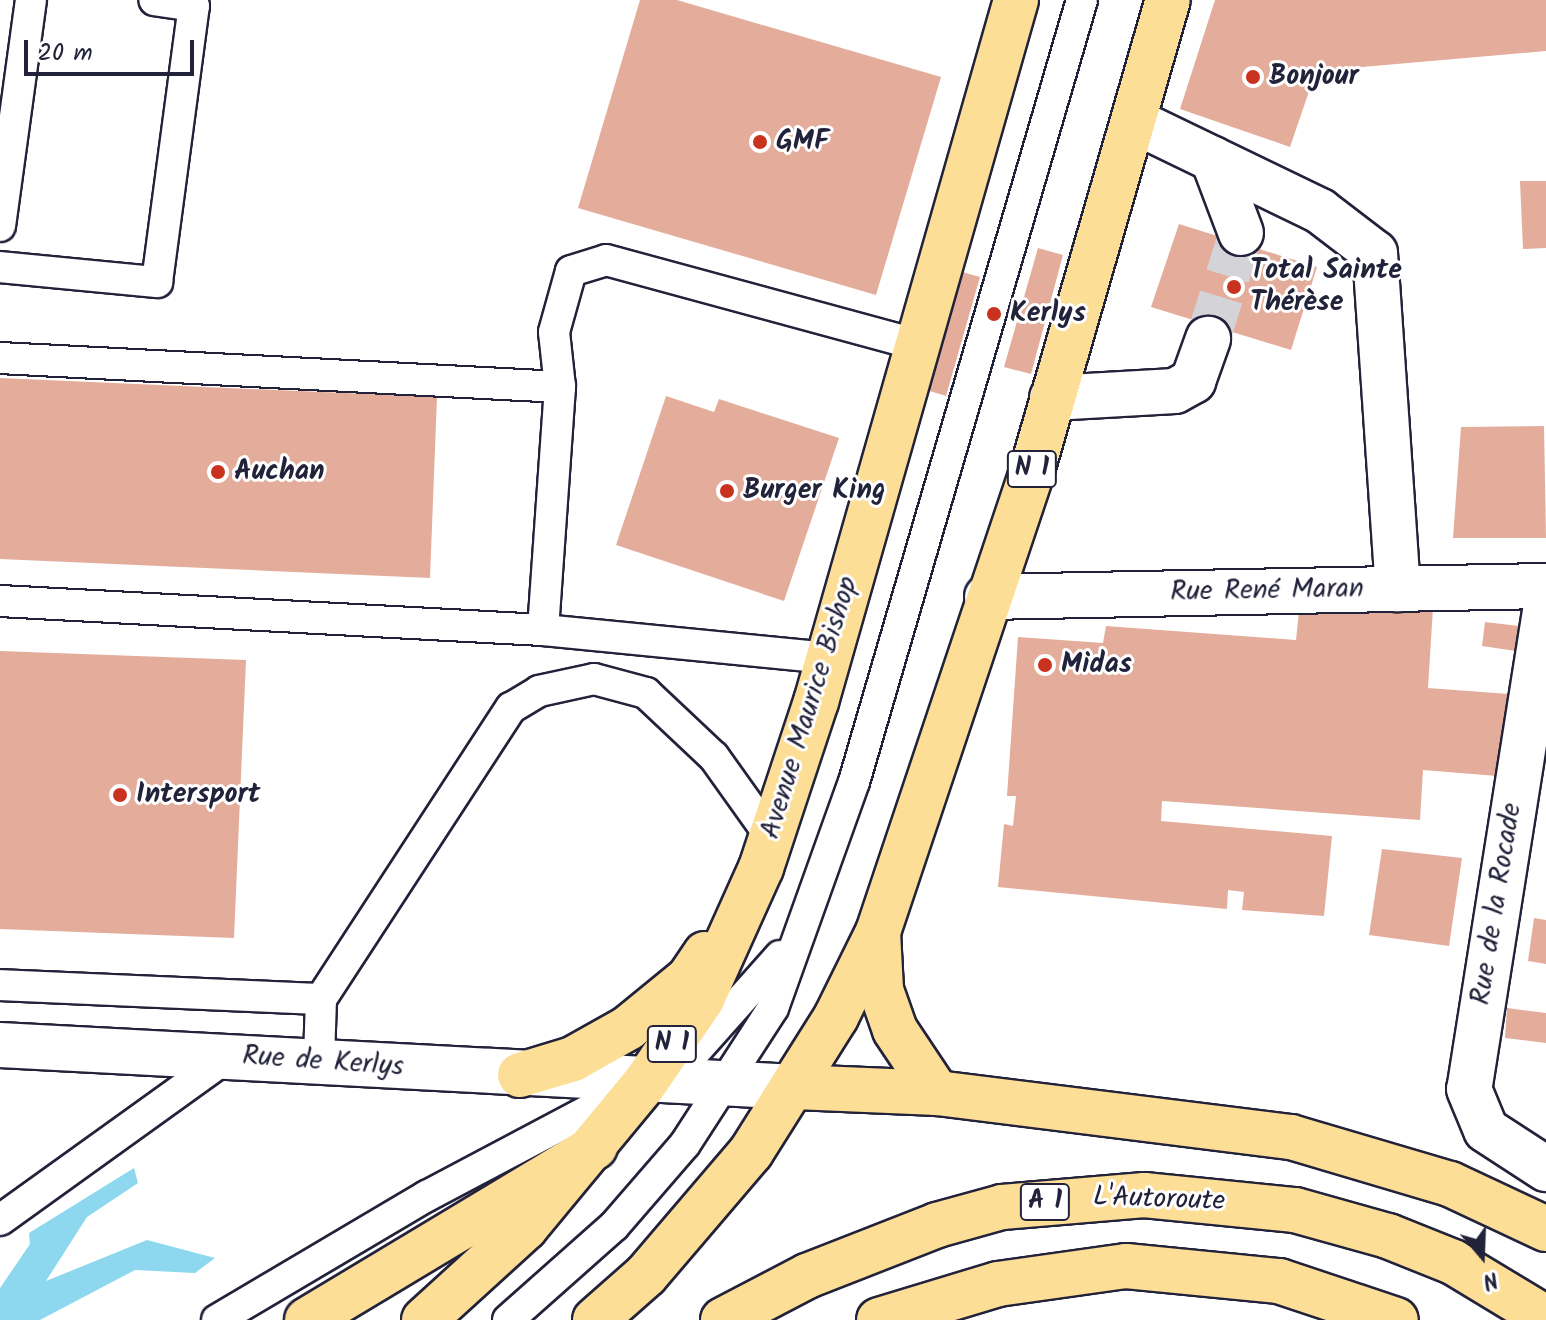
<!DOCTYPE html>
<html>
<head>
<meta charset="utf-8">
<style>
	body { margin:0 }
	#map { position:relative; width:1546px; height:1320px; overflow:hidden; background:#fff; font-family:Kalam,sans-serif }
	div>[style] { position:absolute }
	.water>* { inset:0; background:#8ed8ef }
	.building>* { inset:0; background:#e4ad9b }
	.street-tunnel>* { height:44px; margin-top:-22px; transform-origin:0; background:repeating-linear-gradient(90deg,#d3d3d8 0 44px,transparent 0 66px) }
	.roads { filter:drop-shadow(2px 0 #22223b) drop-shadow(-2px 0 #22223b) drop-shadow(0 2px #22223b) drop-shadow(0 -2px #22223b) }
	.lane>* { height:30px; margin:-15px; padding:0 15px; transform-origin:15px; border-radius:15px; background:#fff }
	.street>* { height:44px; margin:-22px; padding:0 22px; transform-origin:22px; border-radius:22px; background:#fff }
	.primary>* { height:44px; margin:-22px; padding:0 22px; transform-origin:22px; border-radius:22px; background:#fdde96 }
	.highway>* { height:44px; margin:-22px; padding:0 22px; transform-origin:22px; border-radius:22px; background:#fdde96 }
	.dots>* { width:22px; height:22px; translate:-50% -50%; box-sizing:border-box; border:4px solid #fff; border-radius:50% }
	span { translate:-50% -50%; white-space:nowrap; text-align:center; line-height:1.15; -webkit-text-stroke:6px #fff; paint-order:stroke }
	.shield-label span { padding:2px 6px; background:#fff; border:2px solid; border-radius:6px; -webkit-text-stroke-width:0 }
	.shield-label { font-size:26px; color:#22223b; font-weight:700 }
	.poi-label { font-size:28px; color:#22223b; font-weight:700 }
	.left { translate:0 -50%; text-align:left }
	.street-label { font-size:28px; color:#22223b }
	.north { position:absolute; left:1442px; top:1216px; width:80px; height:80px; -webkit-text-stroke:6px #fff; paint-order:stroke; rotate:161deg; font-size:22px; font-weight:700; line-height:32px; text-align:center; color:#22223b }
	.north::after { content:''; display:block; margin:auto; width:28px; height:36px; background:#22223b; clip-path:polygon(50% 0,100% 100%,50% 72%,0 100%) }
	.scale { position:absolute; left:24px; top:40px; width:170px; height:36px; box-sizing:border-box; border:4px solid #22223b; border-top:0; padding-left:10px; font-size:24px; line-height:28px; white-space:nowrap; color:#22223b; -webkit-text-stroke:6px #fff; paint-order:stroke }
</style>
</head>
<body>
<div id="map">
	<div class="water">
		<i style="clip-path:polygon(134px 1168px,138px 1183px,87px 1217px,46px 1281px,147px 1240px,215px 1258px,195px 1273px,135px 1270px,40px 1320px,0 1320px,0 1288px,30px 1244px,29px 1233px)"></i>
	</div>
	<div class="building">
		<i style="clip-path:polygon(640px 0,677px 0,941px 77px,876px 295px,578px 208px)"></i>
		<i style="clip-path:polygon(1215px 0,1546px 0,1546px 51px,1316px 71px,1290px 147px,1180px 109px)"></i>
		<i style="clip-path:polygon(1520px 181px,1546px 181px,1546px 248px,1523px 249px)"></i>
		<i style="clip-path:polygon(1179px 224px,1317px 267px,1291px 350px,1151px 307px)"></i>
		<i style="clip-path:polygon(1038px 248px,1063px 255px,1031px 374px,1004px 367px)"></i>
		<i style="clip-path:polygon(955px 270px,980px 277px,946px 396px,920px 388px)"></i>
		<i style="clip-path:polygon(0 378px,437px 397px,430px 578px,0 559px)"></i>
		<i style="clip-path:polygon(666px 396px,714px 412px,719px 399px,839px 438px,784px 601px,616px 545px)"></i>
		<i style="clip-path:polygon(1544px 426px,1546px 538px,1453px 538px,1461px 427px)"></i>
		<i style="clip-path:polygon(1433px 608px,1428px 688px,1509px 694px,1497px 776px,1423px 770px,1420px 820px,1162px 801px,1161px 821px,1332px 836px,1324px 916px,1242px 910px,1244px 892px,1228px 890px,1227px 909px,998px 887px,1004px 824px,1013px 826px,1016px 796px,1007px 796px,1018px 637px,1103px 643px,1106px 626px,1296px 640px,1299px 611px)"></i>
		<i style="clip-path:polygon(1485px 622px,1519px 626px,1516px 651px,1482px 646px)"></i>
		<i style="clip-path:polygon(0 651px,246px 660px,234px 938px,0 929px)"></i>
		<i style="clip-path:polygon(1382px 849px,1462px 858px,1449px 946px,1369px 935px)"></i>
		<i style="clip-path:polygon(1534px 918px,1546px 920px,1546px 964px,1528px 961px)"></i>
		<i style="clip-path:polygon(1507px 1008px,1546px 1013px,1546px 1043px,1505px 1038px)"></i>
	</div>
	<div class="street-tunnel">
		<i style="left:1208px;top:339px;width:111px;rotate:-72.7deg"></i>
	</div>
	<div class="roads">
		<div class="lane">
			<i style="left:0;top:226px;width:228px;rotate:-82.2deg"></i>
			<i style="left:0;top:267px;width:158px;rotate:5.5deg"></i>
			<i style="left:157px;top:282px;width:278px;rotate:-82.4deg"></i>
			<i style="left:194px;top:6px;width:40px;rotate:-171.5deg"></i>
			<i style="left:0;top:358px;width:561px;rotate:2.96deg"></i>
			<i style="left:560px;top:387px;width:55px;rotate:-96.2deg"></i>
			<i style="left:554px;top:332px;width:63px;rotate:-74.4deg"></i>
			<i style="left:571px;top:271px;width:37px;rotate:-17deg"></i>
			<i style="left:606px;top:260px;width:324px;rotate:15.2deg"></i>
			<i style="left:0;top:601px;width:544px;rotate:3.06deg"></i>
			<i style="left:543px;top:630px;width:244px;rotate:-86deg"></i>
			<i style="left:543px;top:630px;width:287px;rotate:5.6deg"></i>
			<i style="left:0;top:985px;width:321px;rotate:2.5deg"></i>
			<i style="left:321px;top:999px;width:59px;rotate:91.9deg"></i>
			<i style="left:321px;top:999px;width:348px;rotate:-56.9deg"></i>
			<i style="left:511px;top:708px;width:33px;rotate:-31deg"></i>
			<i style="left:539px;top:691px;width:56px;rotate:-12.3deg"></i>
			<i style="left:594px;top:679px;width:54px;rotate:15.1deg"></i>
			<i style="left:646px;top:693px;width:93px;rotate:43.3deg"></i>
			<i style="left:714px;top:757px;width:98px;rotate:54.5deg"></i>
			<i style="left:0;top:1220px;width:283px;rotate:-35.7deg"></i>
			<i style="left:217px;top:1320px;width:244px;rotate:-30.6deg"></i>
			<i style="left:427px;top:1196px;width:299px;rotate:-27.9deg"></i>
			<i style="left:691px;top:1056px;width:134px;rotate:-48.3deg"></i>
			<i style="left:508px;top:1320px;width:142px;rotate:-41.6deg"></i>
			<i style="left:614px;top:1226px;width:108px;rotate:-49.1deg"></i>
			<i style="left:685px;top:1144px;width:162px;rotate:-57.1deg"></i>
			<i style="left:773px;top:1008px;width:240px;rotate:-70.3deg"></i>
			<i style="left:854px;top:782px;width:815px;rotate:-73.75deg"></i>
		</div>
		<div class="street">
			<i style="left:1134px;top:121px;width:207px;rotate:25.8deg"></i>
			<i style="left:1320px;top:211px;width:69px;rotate:37.4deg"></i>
			<i style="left:1375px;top:253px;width:337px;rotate:86.1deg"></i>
			<i style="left:1213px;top:159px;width:79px;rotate:69.3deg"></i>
			<i style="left:1052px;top:398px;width:123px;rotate:-3.3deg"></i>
			<i style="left:1175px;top:391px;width:21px;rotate:-29deg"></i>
			<i style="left:1193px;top:381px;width:45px;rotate:-70.3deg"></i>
			<i style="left:987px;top:597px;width:559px;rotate:-1.13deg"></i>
			<i style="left:1546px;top:605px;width:490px;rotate:99deg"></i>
			<i style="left:1469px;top:1089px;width:44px;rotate:67.5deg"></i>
			<i style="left:1486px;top:1130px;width:72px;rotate:33deg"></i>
			<i style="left:0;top:1045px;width:796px;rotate:3.02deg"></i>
		</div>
		<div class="primary">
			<i style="left:520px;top:1075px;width:55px;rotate:-16.8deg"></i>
			<i style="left:573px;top:1059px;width:63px;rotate:-29.4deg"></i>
			<i style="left:628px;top:1028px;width:79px;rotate:-39.3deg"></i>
			<i style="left:689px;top:978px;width:29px;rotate:-56deg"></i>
			<i style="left:424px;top:1320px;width:137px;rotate:-42.3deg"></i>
			<i style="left:525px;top:1228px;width:188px;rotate:-50.4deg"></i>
			<i style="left:645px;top:1083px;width:102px;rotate:-55.8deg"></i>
			<i style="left:702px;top:999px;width:144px;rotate:-65.8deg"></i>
			<i style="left:761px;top:868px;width:175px;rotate:-71.7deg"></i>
			<i style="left:816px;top:702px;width:730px;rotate:-74.1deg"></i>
			<i style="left:595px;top:1320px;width:68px;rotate:-41.4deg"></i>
			<i style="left:646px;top:1275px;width:162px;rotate:-49.5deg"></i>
			<i style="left:751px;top:1152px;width:160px;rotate:-57.8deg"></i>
			<i style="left:836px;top:1017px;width:95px;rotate:-63.7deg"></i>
			<i style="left:878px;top:932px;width:483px;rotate:-71.5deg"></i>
			<i style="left:1031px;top:474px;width:493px;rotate:-73.9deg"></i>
		</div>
		<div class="highway">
			<i style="left:878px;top:932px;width:58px;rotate:87deg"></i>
			<i style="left:881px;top:990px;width:42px;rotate:70.7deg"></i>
			<i style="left:895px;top:1030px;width:76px;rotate:56.3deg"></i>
			<i style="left:795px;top:1087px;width:142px;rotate:2.4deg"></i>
			<i style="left:937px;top:1093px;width:357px;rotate:7.1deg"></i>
			<i style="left:1291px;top:1137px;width:166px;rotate:16.5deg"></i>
			<i style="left:1450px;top:1184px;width:106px;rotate:25.1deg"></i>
			<i style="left:307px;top:1320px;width:336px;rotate:-31deg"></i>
			<i style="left:723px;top:1320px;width:95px;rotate:-27.6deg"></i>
			<i style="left:807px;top:1276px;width:140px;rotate:-21.4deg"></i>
			<i style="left:937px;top:1225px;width:67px;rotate:-15.5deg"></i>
			<i style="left:1002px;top:1207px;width:143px;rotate:-4.8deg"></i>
			<i style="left:1144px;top:1195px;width:152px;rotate:5.7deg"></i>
			<i style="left:1295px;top:1210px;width:97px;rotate:15.6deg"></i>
			<i style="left:1388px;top:1236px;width:70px;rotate:21.8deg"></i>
			<i style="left:1453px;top:1262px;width:109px;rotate:31.1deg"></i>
			<i style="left:879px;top:1320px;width:124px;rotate:-16.8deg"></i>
			<i style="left:998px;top:1284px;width:129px;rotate:-8deg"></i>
			<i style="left:1126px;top:1266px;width:154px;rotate:5.6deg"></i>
			<i style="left:1279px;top:1281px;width:123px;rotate:18.4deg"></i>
		</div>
	</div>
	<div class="dots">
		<i style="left:1253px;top:77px;background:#c8321e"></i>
		<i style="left:760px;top:142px;background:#c8321e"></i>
		<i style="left:1234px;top:287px;background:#c8321e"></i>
		<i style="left:994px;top:314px;background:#c8321e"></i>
		<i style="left:218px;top:472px;background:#c8321e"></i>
		<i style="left:727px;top:491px;background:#c8321e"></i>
		<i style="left:1045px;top:665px;background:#c8321e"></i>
		<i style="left:120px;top:795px;background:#c8321e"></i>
	</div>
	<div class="shield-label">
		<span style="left:1032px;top:469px">N 1</span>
		<span style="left:672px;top:1044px">N 1</span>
		<span style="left:1045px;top:1202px">A 1</span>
	</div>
	<div class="poi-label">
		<span class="left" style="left:1269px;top:77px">Bonjour</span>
		<span class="left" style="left:776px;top:142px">GMF</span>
		<span class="left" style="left:1250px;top:287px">Total Sainte<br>Thérèse</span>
		<span class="left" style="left:1010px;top:314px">Kerlys</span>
		<span class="left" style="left:234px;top:472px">Auchan</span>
		<span class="left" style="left:743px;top:491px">Burger King</span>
		<span class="left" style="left:1061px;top:665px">Midas</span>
		<span class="left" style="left:136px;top:795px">Intersport</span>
	</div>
	<div class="street-label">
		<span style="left:1267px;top:591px;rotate:-1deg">Rue René Maran</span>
		<span style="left:810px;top:708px;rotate:-73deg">Avenue Maurice Bishop</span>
		<span style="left:1497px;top:904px;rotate:-81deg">Rue de la Rocade</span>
		<span style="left:323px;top:1062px;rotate:4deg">Rue de Kerlys</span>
		<span style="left:1159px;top:1200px;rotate:2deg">L'Autoroute</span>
	</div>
	<div class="north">N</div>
	<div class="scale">20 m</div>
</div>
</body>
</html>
